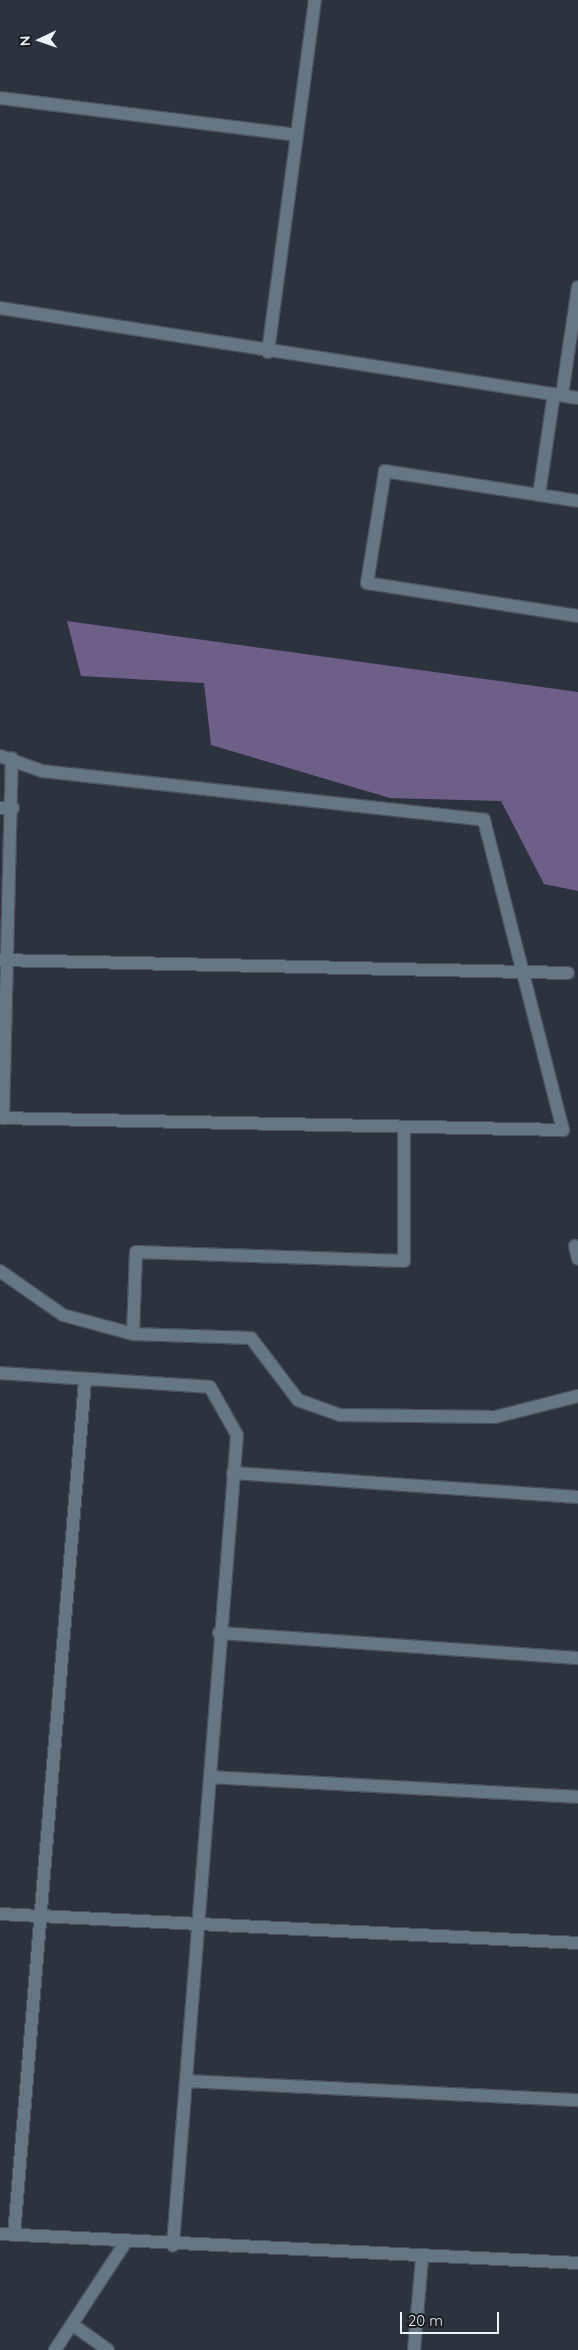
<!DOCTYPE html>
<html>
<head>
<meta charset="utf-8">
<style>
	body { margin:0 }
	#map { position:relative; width:578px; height:2350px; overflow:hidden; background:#2d333e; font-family:Quicksand,sans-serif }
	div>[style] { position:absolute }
	.forest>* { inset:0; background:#6e5f88 }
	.roads { filter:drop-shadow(1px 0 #4c515c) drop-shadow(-1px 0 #4c515c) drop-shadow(0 1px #4c515c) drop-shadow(0 -1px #4c515c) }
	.lane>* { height:12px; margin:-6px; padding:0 6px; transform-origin:6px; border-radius:6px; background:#657684 }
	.street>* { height:12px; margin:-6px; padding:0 6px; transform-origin:6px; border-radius:6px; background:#657684 }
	span { translate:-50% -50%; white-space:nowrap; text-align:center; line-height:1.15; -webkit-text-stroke:5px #181b20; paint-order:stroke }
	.north { position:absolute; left:15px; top:15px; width:50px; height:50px; -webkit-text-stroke:4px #181b20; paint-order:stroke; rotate:267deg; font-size:14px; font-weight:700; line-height:20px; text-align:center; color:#edf1f8 }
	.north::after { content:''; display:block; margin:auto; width:18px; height:22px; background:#edf1f8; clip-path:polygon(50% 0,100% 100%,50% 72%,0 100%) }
	.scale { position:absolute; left:400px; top:2312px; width:99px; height:22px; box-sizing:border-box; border:2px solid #edf1f8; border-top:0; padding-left:6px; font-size:15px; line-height:18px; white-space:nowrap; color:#edf1f8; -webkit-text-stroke:4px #181b20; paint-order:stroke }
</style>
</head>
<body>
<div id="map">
	<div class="forest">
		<i style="clip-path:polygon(67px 621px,578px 692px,578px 891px,544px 884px,501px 801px,390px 798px,211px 745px,204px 683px,81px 676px)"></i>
	</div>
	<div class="roads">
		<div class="lane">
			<i style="left:575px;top:1246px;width:13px;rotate:77deg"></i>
		</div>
		<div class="street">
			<i style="left:0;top:98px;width:298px;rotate:7.1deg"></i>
			<i style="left:0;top:308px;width:585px;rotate:8.85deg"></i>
			<i style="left:268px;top:352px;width:355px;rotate:-82.4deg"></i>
			<i style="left:562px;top:395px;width:109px;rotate:-81.6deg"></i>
			<i style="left:539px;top:495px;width:102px;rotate:-81.6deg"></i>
			<i style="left:578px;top:501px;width:195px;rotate:-171.2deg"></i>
			<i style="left:385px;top:471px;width:113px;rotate:99.1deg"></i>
			<i style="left:367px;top:583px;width:214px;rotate:8.9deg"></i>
			<i style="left:0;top:756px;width:45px;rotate:19.7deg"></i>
			<i style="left:42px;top:771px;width:445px;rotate:6.3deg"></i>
			<i style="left:484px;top:820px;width:320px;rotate:75.7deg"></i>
			<i style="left:563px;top:1130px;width:563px;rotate:-178.78deg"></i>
			<i style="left:0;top:808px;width:13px"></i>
			<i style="left:0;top:960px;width:568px;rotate:1.31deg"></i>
			<i style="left:3px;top:1118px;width:360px;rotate:-88.6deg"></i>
			<i style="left:0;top:1271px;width:77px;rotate:34.9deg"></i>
			<i style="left:63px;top:1315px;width:73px;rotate:15.2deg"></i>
			<i style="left:133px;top:1334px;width:118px;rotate:1.9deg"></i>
			<i style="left:251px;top:1338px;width:78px;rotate:52.8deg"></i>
			<i style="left:298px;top:1400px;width:45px;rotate:19.7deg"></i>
			<i style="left:340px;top:1415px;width:155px;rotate:0.7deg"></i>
			<i style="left:495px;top:1417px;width:86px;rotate:-14.2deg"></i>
			<i style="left:133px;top:1334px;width:82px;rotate:-87.9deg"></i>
			<i style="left:136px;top:1252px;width:268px;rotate:1.9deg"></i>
			<i style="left:404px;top:1261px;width:133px;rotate:-90deg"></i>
			<i style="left:0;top:1373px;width:210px;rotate:3.8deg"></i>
			<i style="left:210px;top:1387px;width:55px;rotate:60.6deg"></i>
			<i style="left:237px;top:1435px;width:813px;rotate:94.52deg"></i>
			<i style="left:233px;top:1473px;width:346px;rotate:4deg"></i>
			<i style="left:219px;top:1633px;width:360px;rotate:4deg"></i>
			<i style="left:210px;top:1777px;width:369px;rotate:3.1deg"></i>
			<i style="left:0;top:1914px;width:579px;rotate:2.87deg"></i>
			<i style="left:186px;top:2081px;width:392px;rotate:2.8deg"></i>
			<i style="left:0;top:2234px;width:579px;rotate:2.87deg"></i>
			<i style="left:14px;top:2235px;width:858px;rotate:-85.25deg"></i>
			<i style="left:73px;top:2325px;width:43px;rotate:35.5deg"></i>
			<i style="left:55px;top:2350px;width:128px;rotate:-56.8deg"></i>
			<i style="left:414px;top:2350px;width:92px;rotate:-85deg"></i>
		</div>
	</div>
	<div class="north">N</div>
	<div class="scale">20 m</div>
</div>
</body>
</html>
